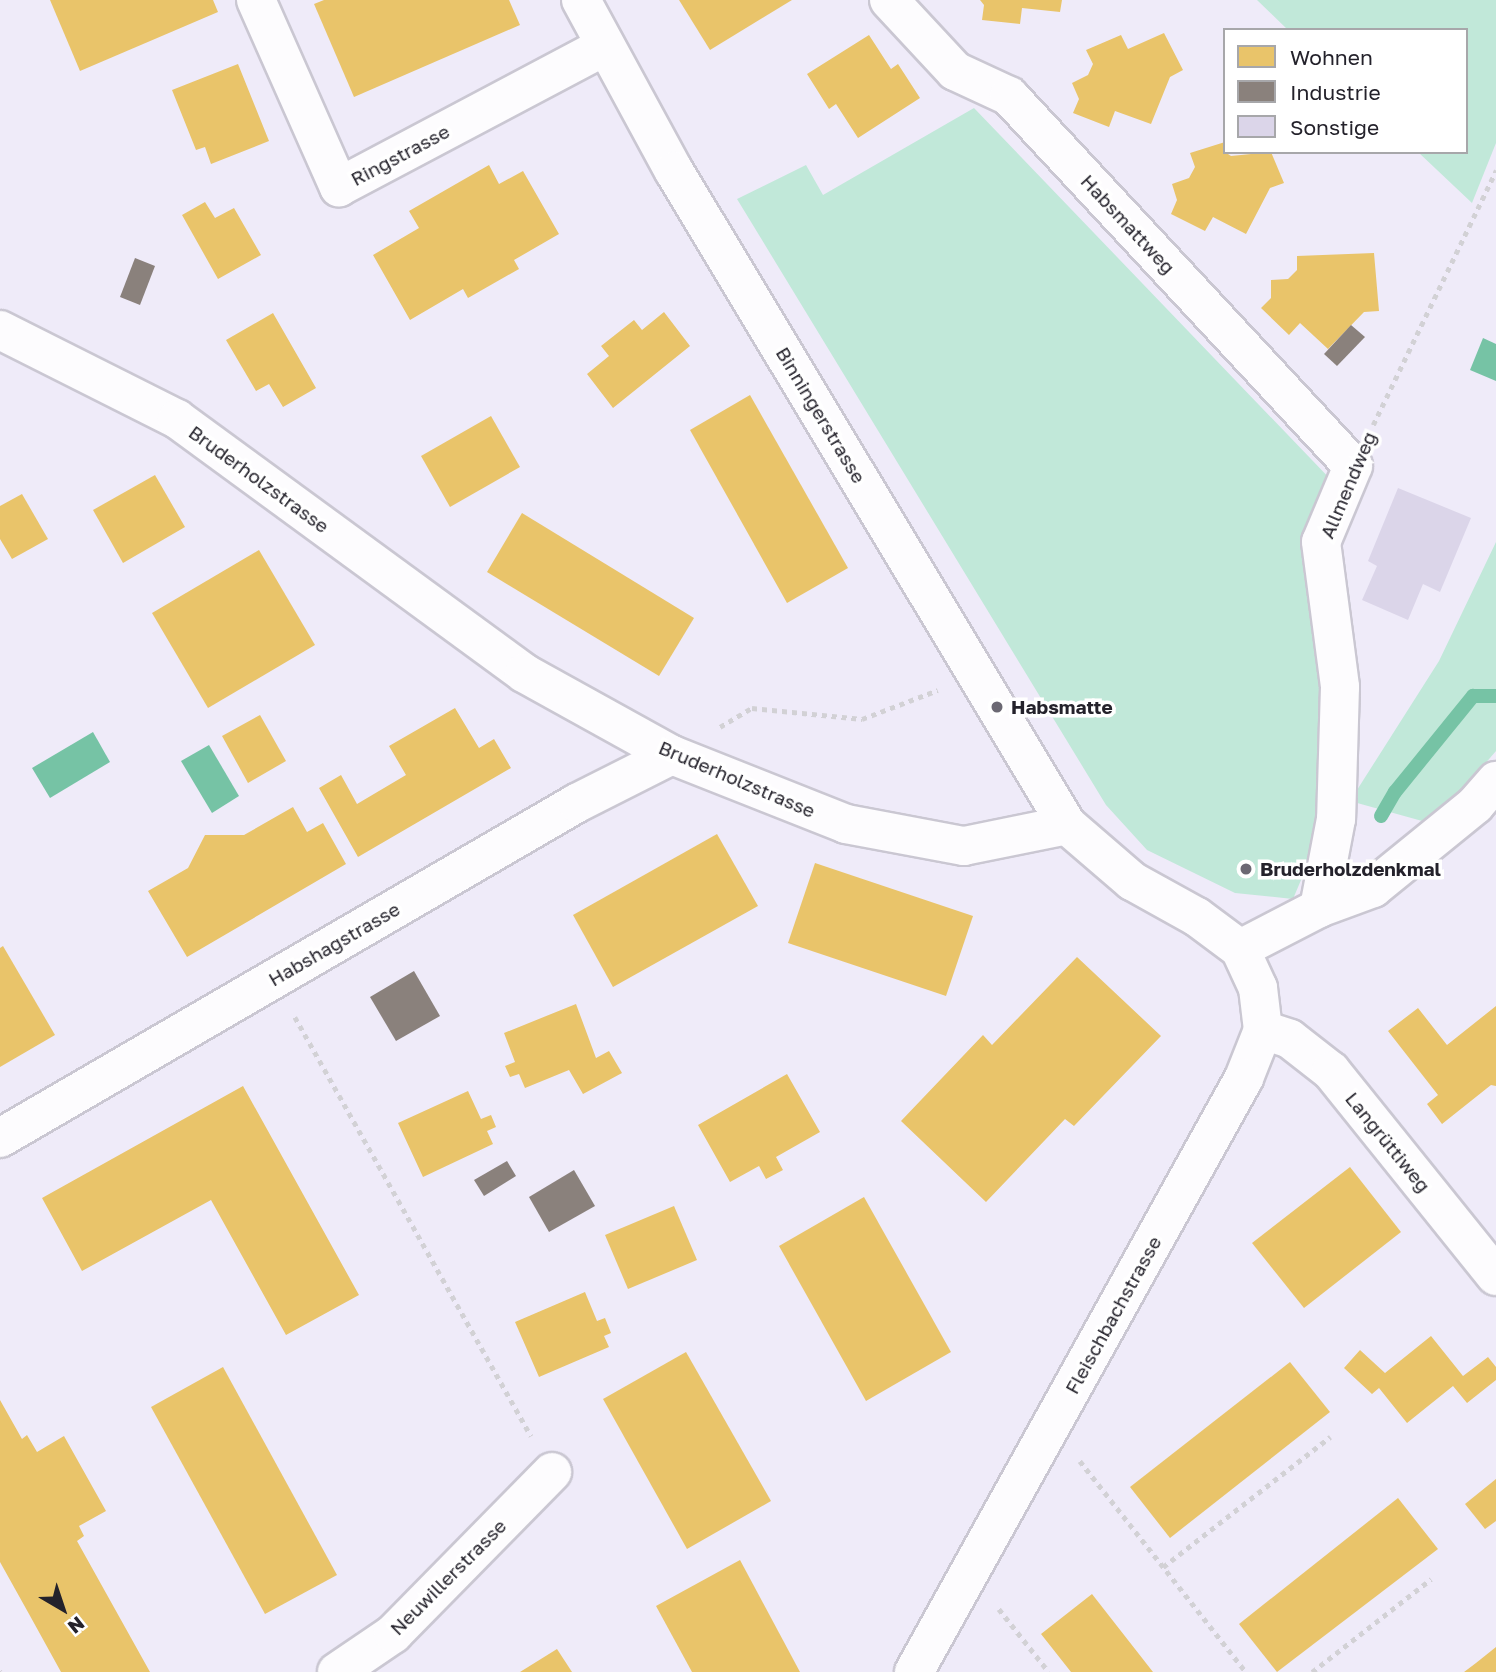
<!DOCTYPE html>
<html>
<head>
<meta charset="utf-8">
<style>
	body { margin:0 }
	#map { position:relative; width:1496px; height:1672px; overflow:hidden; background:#efebf9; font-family:"Golos Text",sans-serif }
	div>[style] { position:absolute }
	.green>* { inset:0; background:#c1e8d9 }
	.water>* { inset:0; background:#76c3a5 }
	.homes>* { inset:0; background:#e9c46a }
	.industry>* { inset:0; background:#8a817c }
	.stream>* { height:14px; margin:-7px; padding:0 7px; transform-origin:7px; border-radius:7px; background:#76c3a5 }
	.building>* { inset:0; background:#dbd5e9 }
	.path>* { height:4.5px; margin-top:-2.25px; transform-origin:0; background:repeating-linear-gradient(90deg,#d2d1d5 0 5px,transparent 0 10px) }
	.roads { filter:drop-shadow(2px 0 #cac7d2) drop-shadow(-2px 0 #cac7d2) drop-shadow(0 2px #cac7d2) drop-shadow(0 -2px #cac7d2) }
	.street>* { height:38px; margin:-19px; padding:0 19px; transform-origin:19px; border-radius:19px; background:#fdfcfe }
	.dots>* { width:19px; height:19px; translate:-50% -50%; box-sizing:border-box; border:4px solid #fff; border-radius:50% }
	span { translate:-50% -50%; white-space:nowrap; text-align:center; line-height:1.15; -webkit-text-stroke:7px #fff; paint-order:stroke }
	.street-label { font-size:19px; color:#24222b }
	.poi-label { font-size:19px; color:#24222b; font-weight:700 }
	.left { translate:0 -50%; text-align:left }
	.legend { position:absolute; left:1223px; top:28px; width:245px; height:126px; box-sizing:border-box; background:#fff; border:2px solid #a7a7aa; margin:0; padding:9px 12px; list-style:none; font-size:21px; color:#24222b }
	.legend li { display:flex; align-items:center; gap:14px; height:35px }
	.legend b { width:35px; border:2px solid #a7a7aa }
	.north { position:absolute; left:28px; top:1574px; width:70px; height:70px; -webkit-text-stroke:5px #fff; paint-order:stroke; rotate:141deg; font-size:19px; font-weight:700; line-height:28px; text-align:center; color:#24222b }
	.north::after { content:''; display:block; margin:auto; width:24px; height:32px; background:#24222b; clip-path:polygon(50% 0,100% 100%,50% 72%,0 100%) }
</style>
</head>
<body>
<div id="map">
	<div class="green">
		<i style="clip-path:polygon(1257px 0,1496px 0,1496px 143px,1472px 203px,1418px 152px,1466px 152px,1466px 30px,1288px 30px)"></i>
		<i style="clip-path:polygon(974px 108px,1335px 484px,1325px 823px,1293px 899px,1235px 893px,1147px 850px,1106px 805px,737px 199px,806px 165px,823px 195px)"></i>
		<i style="clip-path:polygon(1496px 542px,1496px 751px,1433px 824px,1350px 801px,1439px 661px)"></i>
	</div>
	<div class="water">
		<i style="clip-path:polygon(1483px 338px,1496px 344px,1496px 381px,1470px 370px)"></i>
		<i style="clip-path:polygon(93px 732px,110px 762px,50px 798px,32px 768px)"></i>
		<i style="clip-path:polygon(209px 745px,239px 796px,212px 813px,181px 761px)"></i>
	</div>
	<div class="homes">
		<i style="clip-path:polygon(50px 0,213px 0,218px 12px,80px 71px)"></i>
		<i style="clip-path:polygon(324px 0,509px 0,520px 25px,354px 97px,314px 4px)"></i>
		<i style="clip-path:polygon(679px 0,792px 0,710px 50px)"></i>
		<i style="clip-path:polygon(980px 0,1062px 0,1060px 12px,1022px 8px,1020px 24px,982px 20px,984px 5px)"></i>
		<i style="clip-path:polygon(1164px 33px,1183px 70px,1170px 77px,1151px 124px,1115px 111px,1109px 127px,1073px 113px,1079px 99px,1072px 83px,1088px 75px,1093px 64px,1086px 50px,1121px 35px,1128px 49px)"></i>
		<i style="clip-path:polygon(869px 35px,891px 69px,898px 64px,920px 98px,858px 138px,836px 104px,829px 109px,807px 74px)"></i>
		<i style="clip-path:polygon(238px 64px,269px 141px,211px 164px,205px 147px,196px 150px,172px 90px)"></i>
		<i style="clip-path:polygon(1225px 142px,1225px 152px,1231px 156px,1271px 152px,1284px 183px,1270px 188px,1246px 234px,1213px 217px,1205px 231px,1171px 214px,1177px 200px,1172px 184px,1189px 178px,1195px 167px,1190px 153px)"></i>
		<i style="clip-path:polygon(489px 165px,499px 184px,523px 171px,559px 234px,514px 260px,519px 269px,468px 298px,463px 289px,410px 320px,373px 255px,419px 228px,409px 211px)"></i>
		<i style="clip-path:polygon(205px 202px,215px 218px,234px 208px,261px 255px,218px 279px,182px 215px)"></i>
		<i style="clip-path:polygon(1374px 253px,1379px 311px,1364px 312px,1328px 349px,1300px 323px,1289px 335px,1261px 308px,1271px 298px,1271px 280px,1288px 279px,1297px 270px,1297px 256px)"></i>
		<i style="clip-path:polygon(664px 312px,690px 346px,613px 408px,587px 374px,609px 356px,601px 346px,634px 320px,642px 330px)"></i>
		<i style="clip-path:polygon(273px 313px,316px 388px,283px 407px,269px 384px,256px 391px,226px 340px)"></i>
		<i style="clip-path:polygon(750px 395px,848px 568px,787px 603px,690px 430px)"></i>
		<i style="clip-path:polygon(491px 416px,520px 467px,450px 507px,421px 456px)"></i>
		<i style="clip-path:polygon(155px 475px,185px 527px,123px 563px,93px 510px)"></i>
		<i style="clip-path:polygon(22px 494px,48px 539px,12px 559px,0 539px,0 506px)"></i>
		<i style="clip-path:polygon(522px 513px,694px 618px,659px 676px,487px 572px)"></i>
		<i style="clip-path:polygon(259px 550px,315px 645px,208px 708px,152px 613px)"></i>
		<i style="clip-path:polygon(455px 708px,479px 748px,494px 739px,511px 768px,358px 857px,319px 788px,341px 775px,357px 804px,406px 775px,389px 746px)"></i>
		<i style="clip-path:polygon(260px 715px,286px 761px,248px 783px,222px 736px)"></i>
		<i style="clip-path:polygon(293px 807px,307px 832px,323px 823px,346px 864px,187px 957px,148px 891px,188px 868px,205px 835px,244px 835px)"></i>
		<i style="clip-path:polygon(717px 834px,758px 906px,613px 987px,573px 915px)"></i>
		<i style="clip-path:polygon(815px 863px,973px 916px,946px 996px,788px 943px)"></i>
		<i style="clip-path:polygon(3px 946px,55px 1035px,0 1067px,0 948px)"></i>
		<i style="clip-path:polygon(1077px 957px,1161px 1036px,1074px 1126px,1065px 1119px,986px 1202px,901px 1121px,983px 1035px,992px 1045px)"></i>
		<i style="clip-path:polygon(576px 1004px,596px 1058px,609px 1051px,622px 1073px,583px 1094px,569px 1070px,525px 1088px,519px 1074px,510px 1077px,505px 1066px,515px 1062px,504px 1033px)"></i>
		<i style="clip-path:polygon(1496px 1006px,1496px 1086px,1491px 1085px,1442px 1124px,1427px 1104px,1438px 1095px,1388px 1031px,1418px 1008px,1447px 1045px)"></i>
		<i style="clip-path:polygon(787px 1074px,820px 1132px,776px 1157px,783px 1170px,766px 1179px,759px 1166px,730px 1182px,698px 1125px)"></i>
		<i style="clip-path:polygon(243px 1086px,359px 1295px,286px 1335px,211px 1200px,82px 1271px,42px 1198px)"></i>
		<i style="clip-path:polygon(468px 1091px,481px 1119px,491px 1115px,496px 1127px,487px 1131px,493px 1144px,423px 1177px,398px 1123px)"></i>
		<i style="clip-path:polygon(1350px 1167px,1401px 1232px,1304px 1308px,1252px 1243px)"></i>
		<i style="clip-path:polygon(864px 1197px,951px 1352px,866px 1401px,779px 1246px)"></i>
		<i style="clip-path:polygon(674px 1206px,697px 1260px,628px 1289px,605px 1235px)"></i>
		<i style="clip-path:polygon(585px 1292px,597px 1321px,605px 1318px,611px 1333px,604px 1336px,609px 1347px,539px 1377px,515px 1322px)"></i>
		<i style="clip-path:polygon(1431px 1336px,1463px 1376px,1488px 1357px,1496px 1367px,1496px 1380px,1467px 1403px,1453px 1386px,1407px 1423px,1379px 1388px,1372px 1394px,1344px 1368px,1360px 1350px,1385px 1373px)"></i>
		<i style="clip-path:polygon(686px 1352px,771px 1501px,687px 1549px,603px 1399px)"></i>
		<i style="clip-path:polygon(1290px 1362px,1330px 1412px,1170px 1538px,1130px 1487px)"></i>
		<i style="clip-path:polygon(223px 1367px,337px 1575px,265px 1614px,151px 1407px)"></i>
		<i style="clip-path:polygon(0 1400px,22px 1439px,27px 1435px,37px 1452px,64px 1436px,106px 1511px,79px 1526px,84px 1536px,77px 1541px,150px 1672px,61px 1672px,29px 1614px,0 1562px)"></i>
		<i style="clip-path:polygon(1496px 1479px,1496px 1521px,1485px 1529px,1465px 1504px)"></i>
		<i style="clip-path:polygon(1398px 1498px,1438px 1549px,1277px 1672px,1239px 1624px)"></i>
		<i style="clip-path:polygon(740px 1560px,800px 1672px,692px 1672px,656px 1606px)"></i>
		<i style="clip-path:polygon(1092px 1594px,1117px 1626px,1153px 1672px,1071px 1672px,1041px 1634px)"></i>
		<i style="clip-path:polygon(1496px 1647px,1496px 1672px,1464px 1672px,1476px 1663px)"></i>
		<i style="clip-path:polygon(557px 1649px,572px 1672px,520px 1672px)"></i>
	</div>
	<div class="industry">
		<i style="clip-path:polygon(135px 258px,155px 266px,140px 305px,120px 297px)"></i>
		<i style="clip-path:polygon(1351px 325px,1365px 337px,1337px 366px,1324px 354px)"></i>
		<i style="clip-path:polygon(414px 971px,440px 1016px,396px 1041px,370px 997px)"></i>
		<i style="clip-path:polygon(507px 1161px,516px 1176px,484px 1196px,474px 1180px)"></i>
		<i style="clip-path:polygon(574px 1170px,595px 1206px,549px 1232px,529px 1197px)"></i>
	</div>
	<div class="stream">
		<i style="left:1381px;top:816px;width:28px;rotate:-60deg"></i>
		<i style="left:1395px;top:792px;width:124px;rotate:-50.9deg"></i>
		<i style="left:1473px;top:696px;width:23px"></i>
	</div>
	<div class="building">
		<i style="clip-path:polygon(1398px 488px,1471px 518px,1440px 592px,1423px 584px,1408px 620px,1362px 600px,1377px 566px,1368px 561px)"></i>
	</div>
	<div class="path">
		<i style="left:1373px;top:425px;width:283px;rotate:-64.2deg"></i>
		<i style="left:720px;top:727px;width:37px;rotate:-31deg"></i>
		<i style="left:752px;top:708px;width:111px;rotate:5.7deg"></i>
		<i style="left:862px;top:719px;width:81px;rotate:-20.9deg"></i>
		<i style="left:295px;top:1017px;width:481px;rotate:60.6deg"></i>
		<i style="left:1080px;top:1461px;width:268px;rotate:51.8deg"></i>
		<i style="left:1163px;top:1567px;width:212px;rotate:-37.9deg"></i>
		<i style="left:999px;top:1609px;width:80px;rotate:51.6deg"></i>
		<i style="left:0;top:1671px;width:1px;rotate:45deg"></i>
		<i style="left:1312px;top:1672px;width:151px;rotate:-38deg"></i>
	</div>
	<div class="roads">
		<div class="street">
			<i style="left:256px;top:0;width:205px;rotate:66.1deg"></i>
			<i style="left:339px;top:187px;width:301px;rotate:-27.9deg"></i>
			<i style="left:581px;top:0;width:195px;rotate:61.5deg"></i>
			<i style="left:674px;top:171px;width:763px;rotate:59deg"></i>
			<i style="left:1067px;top:825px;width:86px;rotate:40.7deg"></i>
			<i style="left:1132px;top:881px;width:74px;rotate:29deg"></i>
			<i style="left:1197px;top:917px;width:54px;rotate:36.7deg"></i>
			<i style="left:1240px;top:949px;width:43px;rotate:65.2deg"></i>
			<i style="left:1258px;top:988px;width:42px;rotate:83.2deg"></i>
			<i style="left:1263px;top:1030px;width:52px;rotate:111.6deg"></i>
			<i style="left:1244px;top:1078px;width:680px;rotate:119.05deg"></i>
			<i style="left:889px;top:0;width:97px;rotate:47.1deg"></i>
			<i style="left:955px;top:71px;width:60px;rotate:24.8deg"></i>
			<i style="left:1009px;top:96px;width:505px;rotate:47.09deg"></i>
			<i style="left:1353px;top:466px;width:82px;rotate:112.8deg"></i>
			<i style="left:1321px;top:542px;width:146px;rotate:82.5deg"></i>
			<i style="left:1340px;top:687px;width:132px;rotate:91.7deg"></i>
			<i style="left:1336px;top:819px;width:91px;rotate:100.8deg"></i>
			<i style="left:0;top:330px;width:198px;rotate:26.7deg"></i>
			<i style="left:177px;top:419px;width:430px;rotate:36.2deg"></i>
			<i style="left:524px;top:673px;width:169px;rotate:29deg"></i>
			<i style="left:672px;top:755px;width:187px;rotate:21.6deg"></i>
			<i style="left:846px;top:824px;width:120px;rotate:10.6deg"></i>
			<i style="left:964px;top:846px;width:105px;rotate:-11.5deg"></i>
			<i style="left:1240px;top:949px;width:89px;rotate:-27.4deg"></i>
			<i style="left:1319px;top:908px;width:58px;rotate:-20.3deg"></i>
			<i style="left:1373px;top:888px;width:132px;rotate:-39.1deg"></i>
			<i style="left:1475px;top:805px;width:32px;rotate:-49deg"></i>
			<i style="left:1263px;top:1030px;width:28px;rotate:18deg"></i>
			<i style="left:1290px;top:1039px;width:52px;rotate:38deg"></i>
			<i style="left:1331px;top:1071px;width:263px;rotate:51.2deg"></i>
			<i style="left:0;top:1138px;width:667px;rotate:-30.14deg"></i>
			<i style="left:577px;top:803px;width:106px;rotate:-26.8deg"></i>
			<i style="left:337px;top:1672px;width:68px;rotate:-34.2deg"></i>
			<i style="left:393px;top:1634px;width:227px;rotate:-45.5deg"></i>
		</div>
	</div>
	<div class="dots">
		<i style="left:997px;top:707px;background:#6b6873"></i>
		<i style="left:1246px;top:869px;background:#6b6873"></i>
	</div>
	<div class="street-label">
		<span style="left:400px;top:155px;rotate:-28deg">Ringstrasse</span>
		<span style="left:1128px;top:224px;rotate:47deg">Habsmattweg</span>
		<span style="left:821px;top:415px;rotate:59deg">Binningerstrasse</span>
		<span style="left:259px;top:479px;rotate:36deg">Bruderholzstrasse</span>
		<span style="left:1348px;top:485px;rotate:-67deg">Allmendweg</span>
		<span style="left:737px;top:779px;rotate:23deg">Bruderholzstrasse</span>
		<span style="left:334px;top:944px;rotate:-30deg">Habshagstrasse</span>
		<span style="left:1388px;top:1142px;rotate:51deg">Langrüttiweg</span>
		<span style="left:1113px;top:1315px;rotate:-61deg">Fleischbachstrasse</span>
		<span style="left:448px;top:1577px;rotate:-45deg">Neuwillerstrasse</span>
	</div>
	<div class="poi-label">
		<span class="left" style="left:1011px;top:707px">Habsmatte</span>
		<span class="left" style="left:1260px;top:869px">Bruderholzdenkmal</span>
	</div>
	<ul class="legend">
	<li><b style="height:19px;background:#e9c46a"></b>Wohnen</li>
	<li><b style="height:19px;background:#8a817c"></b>Industrie</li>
	<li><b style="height:19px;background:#dbd5e9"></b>Sonstige</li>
	</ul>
	<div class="north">N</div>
</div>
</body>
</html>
